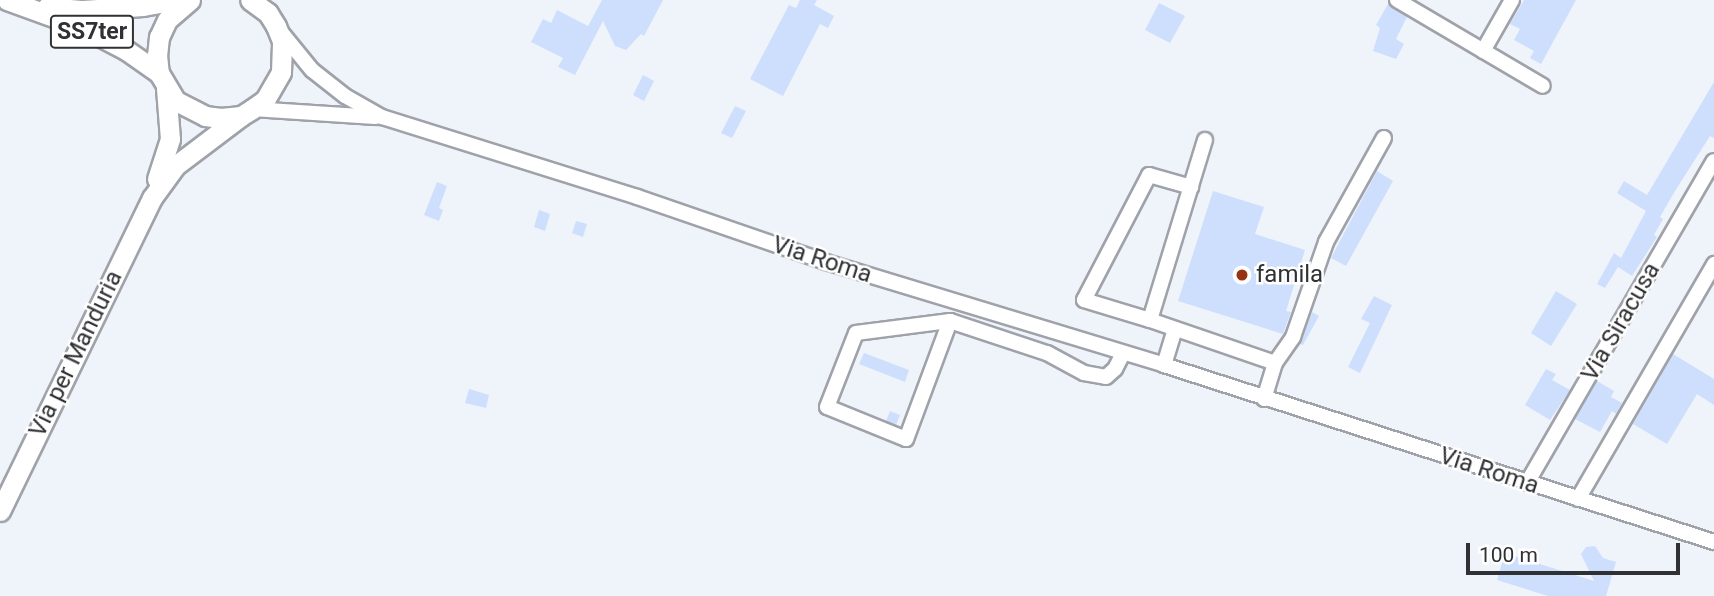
<!DOCTYPE html>
<html>
<head>
<meta charset="utf-8">
<style>
	body { margin:0 }
	#map { position:relative; width:1714px; height:596px; overflow:hidden; background:#eff3fa; font-family:Roboto,sans-serif }
	div>[style] { position:absolute }
	.building>* { inset:0; background:#cedffe }
	.roads { filter:drop-shadow(2px 0 #9fa2a9) drop-shadow(-2px 0 #9fa2a9) drop-shadow(0 2px #9fa2a9) drop-shadow(0 -2px #9fa2a9) }
	.minor>* { height:14px; margin:-7px; padding:0 7px; transform-origin:7px; border-radius:7px; background:#fff }
	.major>* { height:19px; margin:-9.5px; padding:0 9.5px; transform-origin:9.5px; border-radius:9.5px; background:#fff }
	.dots>* { width:19px; height:19px; translate:-50% -50%; box-sizing:border-box; border:4px solid #fff; border-radius:50% }
	span { translate:-50% -50%; white-space:nowrap; text-align:center; line-height:1.15; -webkit-text-stroke:5px #fff; paint-order:stroke }
	.shield-label span { padding:2px 5px; background:#fff; border:2px solid; border-radius:5px; -webkit-text-stroke-width:0 }
	.shield-label { font-size:23px; color:#303134; font-weight:700 }
	.street-label { font-size:24px; color:#303134 }
	.poi-label { font-size:24px; color:#303134 }
	.left { translate:0 -50%; text-align:left }
	.scale { position:absolute; left:1466px; top:543px; width:214px; height:32px; box-sizing:border-box; border:4px solid #303134; border-top:0; padding-left:9px; font-size:21px; line-height:24px; white-space:nowrap; color:#303134; -webkit-text-stroke:5px #fff; paint-order:stroke }
</style>
</head>
<body>
<div id="map">
	<div class="building">
		<i style="clip-path:polygon(602px 0,663px 0,644px 36px,641px 34px,626px 50px,615px 46px,603px 21px,575px 75px,558px 67px,563px 58px,531px 42px,543px 19px,551px 23px,557px 10px,588px 26px)"></i>
		<i style="clip-path:polygon(800px 0,817px 0,814px 5px,834px 16px,828px 28px,820px 24px,783px 96px,750px 79px,789px 5px,796px 8px)"></i>
		<i style="clip-path:polygon(1524px 0,1576px 0,1541px 64px,1530px 58px,1534px 51px,1514px 40px,1520px 29px,1510px 24px)"></i>
		<i style="clip-path:polygon(1159px 3px,1185px 16px,1170px 43px,1145px 30px)"></i>
		<i style="clip-path:polygon(1388px 4px,1407px 17px,1396px 39px,1404px 44px,1396px 59px,1373px 51px,1380px 28px,1376px 25px)"></i>
		<i style="clip-path:polygon(643px 75px,654px 81px,644px 101px,633px 95px)"></i>
		<i style="clip-path:polygon(1714px 82px,1714px 138px,1710px 136px,1675px 191px,1660px 217px,1663px 219px,1654px 235px,1657px 237px,1632px 276px,1618px 267px,1605px 288px,1597px 284px,1614px 253px,1621px 258px,1646px 211px,1617px 193px,1624px 181px,1647px 195px)"></i>
		<i style="clip-path:polygon(735px 106px,746px 111px,732px 138px,721px 133px)"></i>
		<i style="clip-path:polygon(1377px 171px,1393px 181px,1346px 266px,1331px 258px)"></i>
		<i style="clip-path:polygon(437px 182px,447px 186px,439px 208px,443px 210px,439px 221px,424px 215px)"></i>
		<i style="clip-path:polygon(1213px 191px,1264px 207px,1255px 234px,1305px 250px,1286px 311px,1291px 312px,1283px 334px,1178px 301px)"></i>
		<i style="clip-path:polygon(539px 210px,550px 214px,545px 231px,534px 227px)"></i>
		<i style="clip-path:polygon(576px 221px,587px 224px,583px 237px,572px 233px)"></i>
		<i style="clip-path:polygon(1556px 291px,1577px 304px,1551px 346px,1531px 333px)"></i>
		<i style="clip-path:polygon(1374px 296px,1392px 305px,1360px 373px,1348px 367px,1370px 323px,1361px 319px)"></i>
		<i style="clip-path:polygon(1312px 312px,1319px 316px,1303px 345px,1300px 344px)"></i>
		<i style="clip-path:polygon(864px 353px,909px 370px,905px 382px,859px 364px)"></i>
		<i style="clip-path:polygon(1673px 354px,1714px 379px,1714px 405px,1697px 394px,1667px 444px,1633px 424px)"></i>
		<i style="clip-path:polygon(1546px 369px,1556px 374px,1552px 380px,1570px 390px,1550px 420px,1525px 405px)"></i>
		<i style="clip-path:polygon(1597px 381px,1614px 391px,1611px 397px,1622px 403px,1616px 414px,1612px 411px,1600px 432px,1575px 419px)"></i>
		<i style="clip-path:polygon(469px 389px,489px 395px,486px 408px,465px 403px)"></i>
		<i style="clip-path:polygon(890px 411px,900px 415px,896px 425px,886px 421px)"></i>
		<i style="clip-path:polygon(1595px 546px,1603px 558px,1616px 562px,1606px 596px,1548px 596px,1497px 580px,1505px 553px,1594px 581px,1581px 554px,1586px 547px)"></i>
	</div>
	<div class="roads">
		<div class="minor">
			<i style="left:1397px;top:0;width:169px;rotate:30.5deg"></i>
			<i style="left:281px;top:32px;width:49px;rotate:50.8deg"></i>
			<i style="left:312px;top:70px;width:42px;rotate:38.2deg"></i>
			<i style="left:345px;top:96px;width:43px;rotate:29.6deg"></i>
			<i style="left:382px;top:117px;width:267px;rotate:17.4deg"></i>
			<i style="left:637px;top:197px;width:200px;rotate:19deg"></i>
			<i style="left:826px;top:262px;width:353px;rotate:16.9deg"></i>
			<i style="left:1164px;top:365px;width:578px;rotate:17.84deg"></i>
			<i style="left:1483px;top:51px;width:59px;rotate:-60.4deg"></i>
			<i style="left:252px;top:109px;width:124px;rotate:3.7deg"></i>
			<i style="left:1205px;top:140px;width:188px;rotate:107deg"></i>
			<i style="left:1150px;top:320px;width:132px;rotate:19deg"></i>
			<i style="left:1150px;top:320px;width:69px;rotate:-163.1deg"></i>
			<i style="left:1084px;top:300px;width:141px;rotate:-62.5deg"></i>
			<i style="left:1149px;top:175px;width:44px;rotate:15.9deg"></i>
			<i style="left:950px;top:321px;width:126px;rotate:110.4deg"></i>
			<i style="left:906px;top:439px;width:85px;rotate:-157.9deg"></i>
			<i style="left:827px;top:407px;width:79px;rotate:-68.6deg"></i>
			<i style="left:856px;top:333px;width:95px;rotate:-7.3deg"></i>
			<i style="left:950px;top:321px;width:102px;rotate:18.3deg"></i>
			<i style="left:1047px;top:353px;width:42px;rotate:28.4deg"></i>
			<i style="left:1084px;top:373px;width:22px;rotate:10deg"></i>
			<i style="left:1106px;top:377px;width:12px;rotate:-42deg"></i>
			<i style="left:1115px;top:369px;width:18px;rotate:-63deg"></i>
			<i style="left:1164px;top:365px;width:37px;rotate:-73deg"></i>
			<i style="left:1264px;top:399px;width:38px;rotate:-73deg"></i>
			<i style="left:1275px;top:363px;width:32px;rotate:-55deg"></i>
			<i style="left:1293px;top:337px;width:101px;rotate:-70.8deg"></i>
			<i style="left:1326px;top:242px;width:119px;rotate:-60.9deg"></i>
			<i style="left:1527px;top:483px;width:372px;rotate:-59.9deg"></i>
			<i style="left:1578px;top:499px;width:272px;rotate:-59.9deg"></i>
		</div>
		<div class="major">
			<i style="left:7px;top:0;width:82px;rotate:20deg"></i>
			<i style="left:84px;top:28px;width:47px;rotate:27.6deg"></i>
			<i style="left:126px;top:50px;width:40px;rotate:34.9deg"></i>
			<i style="left:190px;top:0;width:30px;rotate:139deg"></i>
			<i style="left:167px;top:20px;width:19px;rotate:115deg"></i>
			<i style="left:159px;top:37px;width:18px;rotate:96deg"></i>
			<i style="left:157px;top:55px;width:18px;rotate:84deg"></i>
			<i style="left:159px;top:73px;width:33px;rotate:59deg"></i>
			<i style="left:176px;top:101px;width:33px;rotate:27deg"></i>
			<i style="left:205px;top:116px;width:16px;rotate:7deg"></i>
			<i style="left:221px;top:118px;width:20px;rotate:-6deg"></i>
			<i style="left:241px;top:116px;width:13px;rotate:-32deg"></i>
			<i style="left:252px;top:109px;width:16px;rotate:-35deg"></i>
			<i style="left:265px;top:100px;width:32px;rotate:-60deg"></i>
			<i style="left:281px;top:72px;width:31px;rotate:-88deg"></i>
			<i style="left:282px;top:41px;width:16px;rotate:-112deg"></i>
			<i style="left:276px;top:26px;width:15px;rotate:-122deg"></i>
			<i style="left:268px;top:13px;width:22px;rotate:-144deg"></i>
			<i style="left:47px;top:7px;width:36px;rotate:5deg"></i>
			<i style="left:83px;top:10px;width:60px;rotate:-3.8deg"></i>
			<i style="left:143px;top:6px;width:36px;rotate:-10deg"></i>
			<i style="left:157px;top:179px;width:42px;rotate:-72deg"></i>
			<i style="left:170px;top:139px;width:51px;rotate:-94.5deg"></i>
			<i style="left:0;top:511px;width:348px;rotate:-64.1deg"></i>
			<i style="left:152px;top:198px;width:39px;rotate:-54deg"></i>
			<i style="left:175px;top:166px;width:83px;rotate:-37.1deg"></i>
		</div>
	</div>
	<div class="dots">
		<i style="left:1242px;top:275px;background:#983014"></i>
	</div>
	<div class="shield-label">
		<span style="left:92px;top:32px">SS7ter</span>
	</div>
	<div class="street-label">
		<span style="left:822px;top:260px;rotate:18deg">Via Roma</span>
		<span style="left:1621px;top:322px;rotate:-60deg">Via Siracusa</span>
		<span style="left:76px;top:354px;rotate:-64deg">Via per Manduria</span>
		<span style="left:1489px;top:471px;rotate:18deg">Via Roma</span>
	</div>
	<div class="poi-label">
		<span class="left" style="left:1256px;top:275px">famila</span>
	</div>
	<div class="scale">100 m</div>
</div>
</body>
</html>
